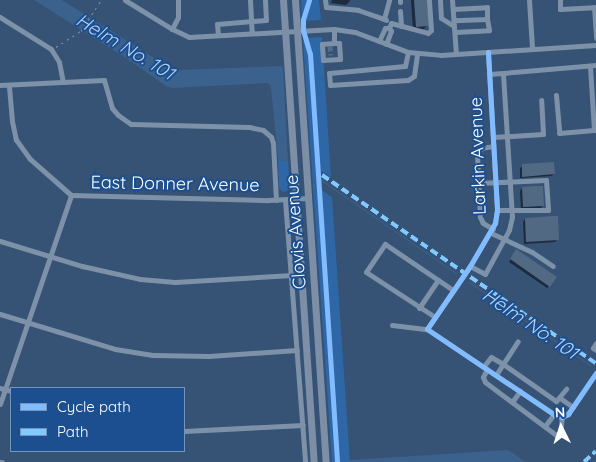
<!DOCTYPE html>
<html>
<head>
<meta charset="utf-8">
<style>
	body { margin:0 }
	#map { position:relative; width:596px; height:462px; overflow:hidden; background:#365274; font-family:Quicksand,sans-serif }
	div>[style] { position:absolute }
	.green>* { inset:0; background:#2f66a5 }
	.water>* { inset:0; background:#3b618d }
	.shadow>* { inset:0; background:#0007 }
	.stream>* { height:1px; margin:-0.5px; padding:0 0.5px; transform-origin:0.5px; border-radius:0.5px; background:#3b618d }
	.building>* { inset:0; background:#526984 }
	.minor-tunnel>* { height:5px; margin-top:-2.5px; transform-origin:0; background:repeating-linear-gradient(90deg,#546c89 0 5px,transparent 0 7.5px) }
	.path>* { height:1px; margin-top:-0.5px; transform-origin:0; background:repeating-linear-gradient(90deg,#7d92a8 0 2.5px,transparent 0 6.5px) }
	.minor>* { height:5px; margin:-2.5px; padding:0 2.5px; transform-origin:2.5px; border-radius:2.5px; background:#7d92a8 }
	.major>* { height:7px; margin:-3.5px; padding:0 3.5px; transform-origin:3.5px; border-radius:3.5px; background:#7d8ea7 }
	.quiet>* { height:4px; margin-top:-2px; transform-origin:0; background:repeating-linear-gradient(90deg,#80caff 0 8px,transparent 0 12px) }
	.cycleway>* { height:5px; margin:-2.5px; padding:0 2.5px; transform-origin:2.5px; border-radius:2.5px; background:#80bcff }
	span { translate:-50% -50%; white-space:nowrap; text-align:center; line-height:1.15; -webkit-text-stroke:4px #1b4f8f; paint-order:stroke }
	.street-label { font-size:18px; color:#fff }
	.water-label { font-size:19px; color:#b5d3f5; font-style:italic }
	.legend { position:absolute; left:10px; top:387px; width:175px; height:65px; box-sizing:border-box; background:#1b4f8f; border:1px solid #7695bc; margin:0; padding:6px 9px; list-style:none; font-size:15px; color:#fff }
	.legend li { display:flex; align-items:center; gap:10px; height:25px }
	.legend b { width:25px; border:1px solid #7695bc }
	.north { position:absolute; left:536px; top:402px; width:50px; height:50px; -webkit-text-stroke:4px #1b4f8f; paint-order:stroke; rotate:356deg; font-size:14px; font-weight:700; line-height:20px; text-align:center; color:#fff }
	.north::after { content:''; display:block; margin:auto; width:18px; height:22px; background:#fff; clip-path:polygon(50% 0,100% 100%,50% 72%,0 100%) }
</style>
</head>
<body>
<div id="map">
	<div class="green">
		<i style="clip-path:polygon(301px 0,319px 0,321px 20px,306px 21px,302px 17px)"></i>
		<i style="clip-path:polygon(322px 37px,331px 177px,319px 170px,320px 189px,332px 197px,350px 462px,332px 462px,303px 41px,306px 38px)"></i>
		<i style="clip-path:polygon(278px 158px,282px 161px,288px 161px,290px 187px,287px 191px,283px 192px,279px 188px)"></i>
	</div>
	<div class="water">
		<i style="clip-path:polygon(34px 0,62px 0,170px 68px,178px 70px,281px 66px,283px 68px,288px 161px,282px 161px,278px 158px,271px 87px,268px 83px,172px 88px,166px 86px,129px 60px)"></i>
		<i style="clip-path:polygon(508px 450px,526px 462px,350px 462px,349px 460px)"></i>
	</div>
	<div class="shadow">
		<i style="clip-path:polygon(332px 0,350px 0,350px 1px,346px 5px,331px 3px)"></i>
		<i style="clip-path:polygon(411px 0,425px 0,427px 25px,424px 29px,413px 30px)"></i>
		<i style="clip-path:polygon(523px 166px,554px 174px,551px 176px,520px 178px,520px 168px)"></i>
		<i style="clip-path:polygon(522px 188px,543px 205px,541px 208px,521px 209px,520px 191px)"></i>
		<i style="clip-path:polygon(525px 219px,558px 239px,555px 242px,524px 244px,523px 222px)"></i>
		<i style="clip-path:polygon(516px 250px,549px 286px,547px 288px,509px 262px)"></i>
	</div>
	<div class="stream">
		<i style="left:321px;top:180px;width:164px;rotate:34.6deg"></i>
		<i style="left:469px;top:282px;width:148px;rotate:34.5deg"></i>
		<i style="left:593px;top:462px;width:4px;rotate:-45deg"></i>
	</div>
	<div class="building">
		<i style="clip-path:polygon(414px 0,427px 0,429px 26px,416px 27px)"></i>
		<i style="clip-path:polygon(554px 162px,555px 174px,522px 177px,522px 164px)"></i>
		<i style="clip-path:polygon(536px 186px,543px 186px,544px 206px,523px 207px,522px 187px)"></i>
		<i style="clip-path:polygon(553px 216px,558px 216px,559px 240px,526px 242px,525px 218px)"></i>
		<i style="clip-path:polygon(516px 249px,557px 277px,550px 287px,510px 259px)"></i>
	</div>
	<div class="minor-tunnel">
		<i style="left:330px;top:46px;width:9px;rotate:84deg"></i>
	</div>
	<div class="path">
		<i style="left:56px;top:47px;width:30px;rotate:-33deg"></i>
		<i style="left:81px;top:31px;width:37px;rotate:-57deg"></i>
	</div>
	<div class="minor">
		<i style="left:125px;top:0;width:55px;rotate:31.7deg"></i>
		<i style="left:172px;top:29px;width:19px;rotate:25deg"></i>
		<i style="left:189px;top:37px;width:145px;rotate:-3.2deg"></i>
		<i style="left:334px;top:29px;width:21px;rotate:8deg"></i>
		<i style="left:355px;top:32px;width:57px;rotate:20.7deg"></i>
		<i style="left:408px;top:52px;width:33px;rotate:5deg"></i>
		<i style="left:441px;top:55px;width:155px;rotate:-3.7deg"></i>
		<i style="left:250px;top:0;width:33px;rotate:87deg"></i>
		<i style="left:325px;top:0;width:7px;rotate:82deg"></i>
		<i style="left:326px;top:7px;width:32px;rotate:5deg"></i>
		<i style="left:358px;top:10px;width:28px;rotate:19deg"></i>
		<i style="left:400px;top:0;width:2px;rotate:90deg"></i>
		<i style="left:440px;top:0;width:18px;rotate:87deg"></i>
		<i style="left:441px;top:18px;width:15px;rotate:32deg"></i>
		<i style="left:452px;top:0;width:54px;rotate:85.8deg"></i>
		<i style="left:529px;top:0;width:48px;rotate:86.4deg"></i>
		<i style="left:560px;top:0;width:9px;rotate:90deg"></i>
		<i style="left:560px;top:9px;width:34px;rotate:-3deg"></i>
		<i style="left:594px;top:7px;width:31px;rotate:86deg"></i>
		<i style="left:453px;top:9px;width:34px;rotate:-3deg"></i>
		<i style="left:487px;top:7px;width:12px;rotate:90deg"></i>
		<i style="left:487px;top:19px;width:33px;rotate:178deg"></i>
		<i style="left:400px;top:11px;width:15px;rotate:86deg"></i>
		<i style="left:0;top:17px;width:60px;rotate:32.1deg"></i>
		<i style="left:51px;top:49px;width:15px;rotate:58deg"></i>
		<i style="left:59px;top:62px;width:20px;rotate:79deg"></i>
		<i style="left:386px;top:20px;width:2px;rotate:-153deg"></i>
		<i style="left:384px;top:19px;width:20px;rotate:-75deg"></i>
		<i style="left:172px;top:29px;width:13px;rotate:-63deg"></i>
		<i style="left:178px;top:17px;width:17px;rotate:-90deg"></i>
		<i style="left:334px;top:29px;width:14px;rotate:90deg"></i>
		<i style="left:334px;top:43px;width:5px"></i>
		<i style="left:339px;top:43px;width:16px;rotate:86deg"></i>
		<i style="left:340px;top:59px;width:17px;rotate:177deg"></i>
		<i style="left:323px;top:60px;width:16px;rotate:-94deg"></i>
		<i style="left:322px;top:44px;width:12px;rotate:-5deg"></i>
		<i style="left:455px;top:32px;width:34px;rotate:-3deg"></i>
		<i style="left:489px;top:30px;width:11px;rotate:-100deg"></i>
		<i style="left:218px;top:35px;width:11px;rotate:-95deg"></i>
		<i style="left:217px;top:24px;width:49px;rotate:-4.7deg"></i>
		<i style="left:266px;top:20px;width:20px;rotate:-93deg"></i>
		<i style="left:379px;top:41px;width:14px;rotate:-65deg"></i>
		<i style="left:385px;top:28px;width:4px"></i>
		<i style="left:389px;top:28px;width:5px;rotate:-68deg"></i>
		<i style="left:391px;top:23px;width:38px;rotate:15deg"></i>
		<i style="left:428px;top:33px;width:4px;rotate:-45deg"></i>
		<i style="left:431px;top:30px;width:30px;rotate:-94deg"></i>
		<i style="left:386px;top:44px;width:14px;rotate:-69deg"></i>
		<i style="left:391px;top:31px;width:4px;rotate:-124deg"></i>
		<i style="left:408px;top:52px;width:14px;rotate:102deg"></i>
		<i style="left:405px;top:66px;width:76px;rotate:174.7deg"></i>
		<i style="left:329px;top:73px;width:12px;rotate:85deg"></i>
		<i style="left:330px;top:85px;width:78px;rotate:-3.7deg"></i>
		<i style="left:408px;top:80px;width:7px;rotate:-34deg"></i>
		<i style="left:414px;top:76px;width:22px;rotate:-82deg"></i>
		<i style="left:489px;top:74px;width:14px;rotate:-4deg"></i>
		<i style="left:0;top:85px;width:104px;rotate:-2.8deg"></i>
		<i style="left:104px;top:80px;width:29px;rotate:74deg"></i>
		<i style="left:112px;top:108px;width:9px;rotate:49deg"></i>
		<i style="left:118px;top:115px;width:16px;rotate:35deg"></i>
		<i style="left:131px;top:124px;width:118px;rotate:1.5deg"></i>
		<i style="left:249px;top:127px;width:14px;rotate:12deg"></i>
		<i style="left:263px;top:130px;width:11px;rotate:41deg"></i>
		<i style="left:271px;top:137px;width:6px;rotate:72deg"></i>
		<i style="left:273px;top:143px;width:57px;rotate:87deg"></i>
		<i style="left:556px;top:95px;width:38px;rotate:85deg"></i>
		<i style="left:559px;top:133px;width:35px;rotate:-5deg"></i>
		<i style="left:594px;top:130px;width:64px;rotate:-93.6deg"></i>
		<i style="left:493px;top:137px;width:50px;rotate:-3.4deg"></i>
		<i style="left:543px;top:134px;width:34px;rotate:-93deg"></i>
		<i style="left:478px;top:183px;width:68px;rotate:-2.5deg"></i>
		<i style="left:546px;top:180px;width:30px;rotate:86deg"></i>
		<i style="left:548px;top:210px;width:51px;rotate:180deg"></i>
		<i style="left:71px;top:195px;width:197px;rotate:1.5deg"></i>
		<i style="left:268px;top:200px;width:41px;rotate:-2.8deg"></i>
		<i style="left:285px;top:200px;width:263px;rotate:85.6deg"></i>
		<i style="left:493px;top:229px;width:12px;rotate:-149deg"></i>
		<i style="left:483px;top:223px;width:7px;rotate:-117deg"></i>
		<i style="left:480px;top:217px;width:63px;rotate:-92.7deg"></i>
		<i style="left:477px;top:154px;width:7px;rotate:-56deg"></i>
		<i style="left:481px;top:148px;width:12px;rotate:-9deg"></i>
		<i style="left:491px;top:233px;width:45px;rotate:24.9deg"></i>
		<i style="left:532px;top:252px;width:25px;rotate:34deg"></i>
		<i style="left:0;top:241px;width:86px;rotate:17deg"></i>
		<i style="left:82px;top:266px;width:59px;rotate:12.6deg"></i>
		<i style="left:140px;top:279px;width:35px;rotate:5deg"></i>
		<i style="left:175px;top:282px;width:117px;rotate:-3.4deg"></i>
		<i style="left:470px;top:266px;width:17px;rotate:28deg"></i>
		<i style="left:485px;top:274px;width:50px;rotate:-61.4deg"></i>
		<i style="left:509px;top:230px;width:13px;rotate:-77deg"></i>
		<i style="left:512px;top:217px;width:144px;rotate:-93.6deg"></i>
		<i style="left:503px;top:73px;width:93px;rotate:-4.9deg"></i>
		<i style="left:419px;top:308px;width:34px;rotate:-56deg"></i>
		<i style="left:0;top:314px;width:120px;rotate:16.9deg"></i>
		<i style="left:115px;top:349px;width:38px;rotate:9deg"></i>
		<i style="left:153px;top:355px;width:56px;rotate:1deg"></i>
		<i style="left:209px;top:356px;width:88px;rotate:-3.9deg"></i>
		<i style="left:435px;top:317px;width:82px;rotate:-146.9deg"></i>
		<i style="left:366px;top:272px;width:34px;rotate:-56deg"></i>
		<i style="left:385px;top:244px;width:82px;rotate:34.1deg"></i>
		<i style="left:392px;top:325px;width:35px;rotate:7deg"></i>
		<i style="left:427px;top:329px;width:154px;rotate:33.9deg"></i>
		<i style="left:555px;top:415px;width:7px;rotate:16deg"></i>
		<i style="left:427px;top:329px;width:76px;rotate:-55.7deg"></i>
		<i style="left:470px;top:266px;width:50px;rotate:-59.8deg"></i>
		<i style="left:495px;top:223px;width:13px;rotate:-81deg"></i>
		<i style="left:497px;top:210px;width:158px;rotate:-93.3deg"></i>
		<i style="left:596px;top:343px;width:6px;rotate:121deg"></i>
		<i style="left:593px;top:348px;width:4px;rotate:34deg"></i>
		<i style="left:484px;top:366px;width:11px;rotate:-52deg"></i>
		<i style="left:491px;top:357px;width:14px;rotate:30deg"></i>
		<i style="left:503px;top:364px;width:27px;rotate:-57deg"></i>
		<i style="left:487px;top:369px;width:9px;rotate:117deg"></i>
		<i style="left:483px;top:377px;width:5px;rotate:68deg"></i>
		<i style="left:485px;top:382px;width:89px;rotate:36.7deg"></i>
		<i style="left:556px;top:435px;width:4px;rotate:-27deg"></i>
		<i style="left:560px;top:433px;width:16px;rotate:-83deg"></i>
		<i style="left:496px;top:375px;width:13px;rotate:-58deg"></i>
		<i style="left:503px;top:364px;width:65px;rotate:34.9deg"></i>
		<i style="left:556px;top:401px;width:16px;rotate:-50deg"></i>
		<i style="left:0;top:388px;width:11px;rotate:15deg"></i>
		<i style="left:560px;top:398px;width:16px;rotate:35deg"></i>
		<i style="left:512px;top:402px;width:14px;rotate:-54deg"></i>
		<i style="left:0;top:404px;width:221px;rotate:-71.2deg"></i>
		<i style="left:71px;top:195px;width:55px;rotate:-138.7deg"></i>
		<i style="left:30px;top:159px;width:24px;rotate:-126deg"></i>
		<i style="left:16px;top:140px;width:19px;rotate:-102deg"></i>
		<i style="left:12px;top:121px;width:36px;rotate:-95deg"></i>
		<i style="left:562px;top:417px;width:7px;rotate:-27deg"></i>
		<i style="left:568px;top:414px;width:50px;rotate:-55.7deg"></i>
		<i style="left:545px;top:426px;width:15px;rotate:-53deg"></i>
		<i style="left:184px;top:431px;width:119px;rotate:-2.9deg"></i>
		<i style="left:0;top:462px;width:2px"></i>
	</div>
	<div class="major">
		<i style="left:283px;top:0;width:463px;rotate:86.2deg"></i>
		<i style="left:295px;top:0;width:463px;rotate:86.2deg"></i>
	</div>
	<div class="quiet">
		<i style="left:322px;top:175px;width:332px;rotate:34.5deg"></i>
		<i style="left:584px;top:462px;width:16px;rotate:-43deg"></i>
	</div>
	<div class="cycleway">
		<i style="left:309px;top:0;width:21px;rotate:107deg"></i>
		<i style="left:303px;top:20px;width:10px;rotate:90deg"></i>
		<i style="left:303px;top:30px;width:25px;rotate:74deg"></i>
		<i style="left:310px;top:54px;width:409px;rotate:86.2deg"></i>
		<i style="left:488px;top:52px;width:158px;rotate:86.7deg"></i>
		<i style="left:497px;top:210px;width:13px;rotate:99deg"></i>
		<i style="left:495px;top:223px;width:50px;rotate:120.2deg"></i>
		<i style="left:470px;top:266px;width:76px;rotate:124.3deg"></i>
		<i style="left:427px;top:329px;width:154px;rotate:33.9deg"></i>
		<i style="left:555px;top:415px;width:7px;rotate:16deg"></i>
		<i style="left:562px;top:417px;width:7px;rotate:-27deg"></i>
		<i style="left:568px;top:414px;width:50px;rotate:-55.7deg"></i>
	</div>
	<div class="street-label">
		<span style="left:478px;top:156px;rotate:-92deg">Larkin Avenue</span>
		<span style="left:175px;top:184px;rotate:1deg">East Donner Avenue</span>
		<span style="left:296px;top:232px;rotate:-94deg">Clovis Avenue</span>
	</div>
	<div class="water-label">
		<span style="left:125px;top:47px;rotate:31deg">Helm No. 101</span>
		<span style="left:530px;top:324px;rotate:34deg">Helm No. 101</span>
	</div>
	<ul class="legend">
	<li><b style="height:6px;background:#80bcff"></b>Cycle path</li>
	<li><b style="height:6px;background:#80caff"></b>Path</li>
	</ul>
	<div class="north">N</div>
</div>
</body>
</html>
